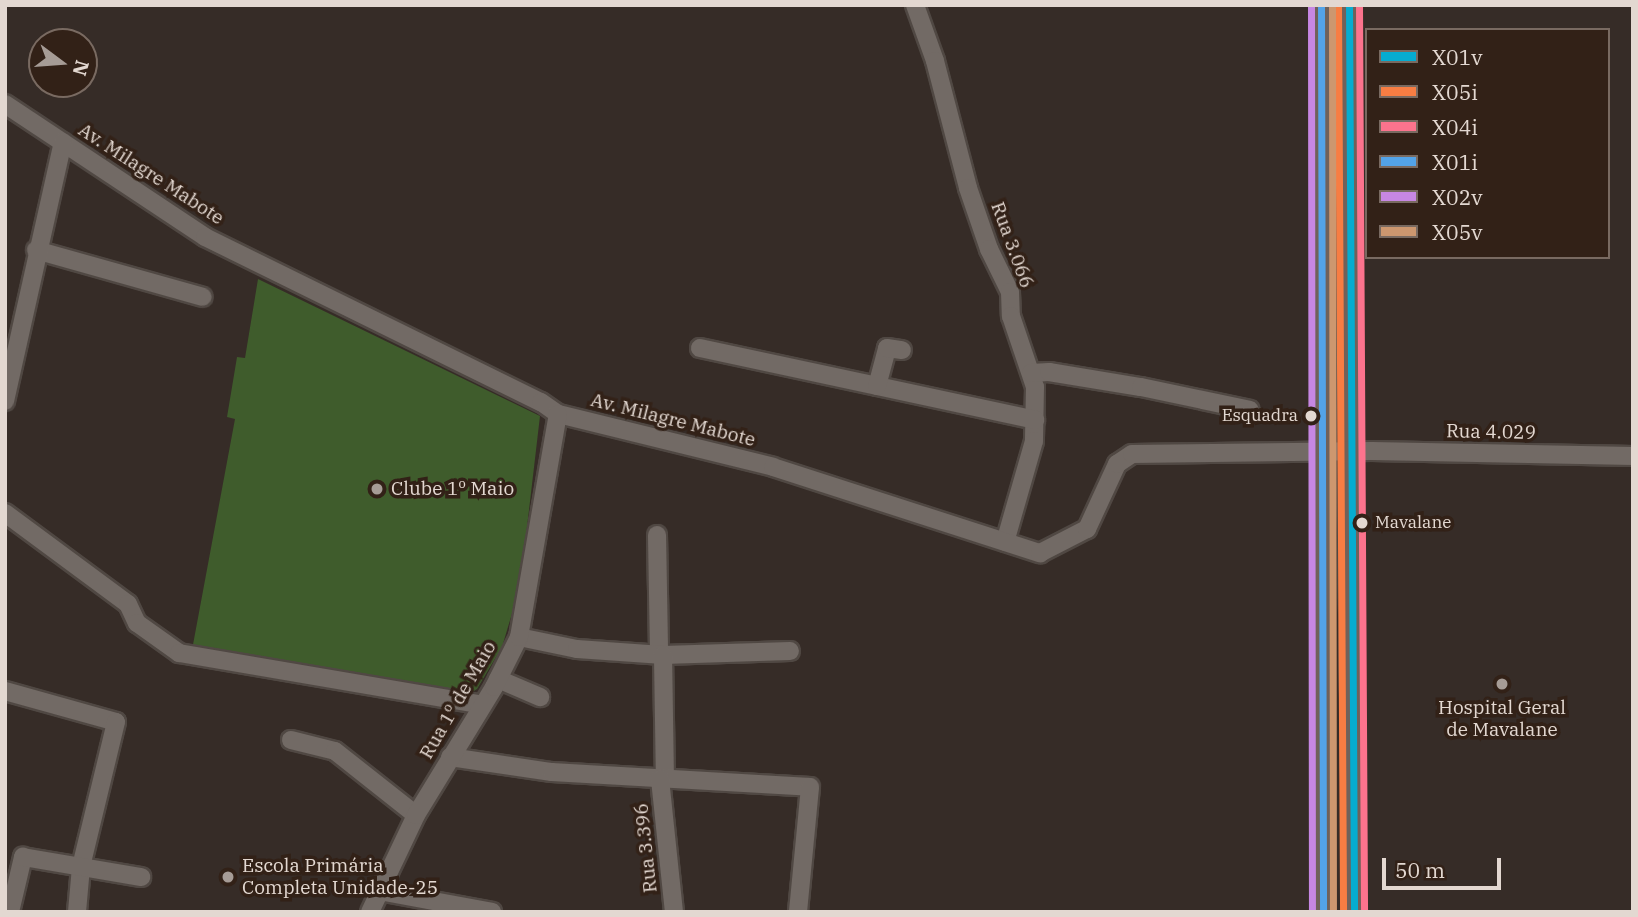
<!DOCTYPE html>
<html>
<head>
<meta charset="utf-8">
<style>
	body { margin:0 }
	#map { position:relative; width:1638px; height:917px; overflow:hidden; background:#362c27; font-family:"IBM Plex Serif",serif }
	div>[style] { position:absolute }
	.green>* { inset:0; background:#3f5c2c }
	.roads { filter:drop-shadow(2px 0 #504843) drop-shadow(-2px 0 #504843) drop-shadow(0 2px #504843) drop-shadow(0 -2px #504843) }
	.minor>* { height:18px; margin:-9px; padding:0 9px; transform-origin:9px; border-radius:9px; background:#726a65 }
	.major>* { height:21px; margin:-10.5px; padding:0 10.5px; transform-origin:10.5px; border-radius:10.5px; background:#70615a }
	.bus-1>* { height:7px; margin:-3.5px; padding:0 3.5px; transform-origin:3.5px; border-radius:3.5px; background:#06acd0 }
	.bus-2>* { height:7px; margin:-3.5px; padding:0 3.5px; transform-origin:3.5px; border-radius:3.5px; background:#f77d43 }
	.bus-3>* { height:7px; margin:-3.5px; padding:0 3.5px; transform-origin:3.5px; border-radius:3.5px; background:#fc738d }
	.bus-4>* { height:7px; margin:-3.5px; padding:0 3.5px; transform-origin:3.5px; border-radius:3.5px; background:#53a3e8 }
	.bus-5>* { height:7px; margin:-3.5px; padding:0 3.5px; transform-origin:3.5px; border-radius:3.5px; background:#c787e3 }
	.bus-6>* { height:7px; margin:-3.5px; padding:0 3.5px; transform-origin:3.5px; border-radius:3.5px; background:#cd976f }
	.dots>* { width:19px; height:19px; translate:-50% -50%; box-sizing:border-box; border:4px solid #322117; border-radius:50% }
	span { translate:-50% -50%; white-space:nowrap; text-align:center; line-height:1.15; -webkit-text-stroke:7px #322117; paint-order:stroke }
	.bus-label { font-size:17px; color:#e3d8d1 }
	.right { translate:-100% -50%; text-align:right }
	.left { translate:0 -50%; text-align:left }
	.street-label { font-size:19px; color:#e3d8d1 }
	.poi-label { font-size:19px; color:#e3d8d1 }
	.frame { position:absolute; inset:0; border:7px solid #e3d8d1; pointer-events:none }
	.legend { position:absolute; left:1365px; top:28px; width:245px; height:231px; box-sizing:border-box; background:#322117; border:2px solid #796a61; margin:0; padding:9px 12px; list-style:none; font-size:21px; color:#e3d8d1 }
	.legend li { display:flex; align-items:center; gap:14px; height:35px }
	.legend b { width:35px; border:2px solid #796a61 }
	.north { position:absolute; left:28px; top:28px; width:70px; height:70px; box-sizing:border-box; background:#322117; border:2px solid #796a61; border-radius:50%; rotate:106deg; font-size:19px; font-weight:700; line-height:28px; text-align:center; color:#e3d8d1 }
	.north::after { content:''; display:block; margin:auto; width:24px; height:32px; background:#a69c96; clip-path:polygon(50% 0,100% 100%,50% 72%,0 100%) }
	.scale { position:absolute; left:1382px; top:858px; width:119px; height:32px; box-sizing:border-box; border:4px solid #e3d8d1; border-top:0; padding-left:9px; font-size:21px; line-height:24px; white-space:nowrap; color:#e3d8d1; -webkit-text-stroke:5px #322117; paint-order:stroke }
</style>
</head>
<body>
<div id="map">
	<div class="green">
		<i style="clip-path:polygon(258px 279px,540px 416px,520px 587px,502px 647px,477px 689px,464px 697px,192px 650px,235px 419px,227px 417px,237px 357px,245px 358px)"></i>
	</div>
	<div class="roads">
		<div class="minor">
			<i style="left:915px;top:5px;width:59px;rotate:70.3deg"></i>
			<i style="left:935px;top:61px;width:131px;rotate:75.4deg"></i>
			<i style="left:968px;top:188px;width:65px;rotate:71deg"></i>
			<i style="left:989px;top:249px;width:48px;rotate:64deg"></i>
			<i style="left:1010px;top:292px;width:24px;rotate:88deg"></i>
			<i style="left:1011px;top:316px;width:75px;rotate:71.3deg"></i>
			<i style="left:1035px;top:387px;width:54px;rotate:91.1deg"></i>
			<i style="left:1034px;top:441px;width:105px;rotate:106deg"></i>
			<i style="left:5px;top:104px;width:240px;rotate:33.6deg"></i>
			<i style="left:205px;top:237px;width:374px;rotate:26.2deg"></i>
			<i style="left:541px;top:402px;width:21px;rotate:35deg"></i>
			<i style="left:558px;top:414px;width:221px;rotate:13.8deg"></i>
			<i style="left:773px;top:467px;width:281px;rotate:17.9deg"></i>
			<i style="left:1040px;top:553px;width:53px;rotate:-27.1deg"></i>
			<i style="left:1087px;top:529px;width:72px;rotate:-65.2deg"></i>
			<i style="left:1117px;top:464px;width:18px;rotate:-34deg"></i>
			<i style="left:1132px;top:454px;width:240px;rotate:-0.7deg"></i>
			<i style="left:1372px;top:451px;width:261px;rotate:1.1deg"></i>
			<i style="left:36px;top:250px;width:173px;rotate:15.7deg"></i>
			<i style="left:700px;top:348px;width:343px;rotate:12.1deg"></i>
			<i style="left:1031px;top:373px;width:18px;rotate:-3deg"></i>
			<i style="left:1049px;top:372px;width:93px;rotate:9.3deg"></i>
			<i style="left:1141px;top:387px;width:111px;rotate:11.9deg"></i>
			<i style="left:877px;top:386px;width:39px;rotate:-75deg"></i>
			<i style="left:887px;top:348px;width:15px;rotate:8deg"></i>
			<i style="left:5px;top:401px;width:265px;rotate:-77.4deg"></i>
			<i style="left:5px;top:513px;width:153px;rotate:36.5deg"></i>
			<i style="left:128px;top:604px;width:21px;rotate:65deg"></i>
			<i style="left:137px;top:623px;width:52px;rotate:35.5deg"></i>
			<i style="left:179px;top:653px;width:307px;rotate:9.7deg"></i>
			<i style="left:657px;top:535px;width:120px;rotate:89deg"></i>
			<i style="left:519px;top:637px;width:59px;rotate:11.7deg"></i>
			<i style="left:577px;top:649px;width:86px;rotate:4deg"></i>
			<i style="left:663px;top:655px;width:127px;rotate:-1.8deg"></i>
			<i style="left:663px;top:655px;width:124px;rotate:89.1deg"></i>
			<i style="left:498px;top:679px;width:46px;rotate:23.2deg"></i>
			<i style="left:5px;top:691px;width:115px;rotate:15.6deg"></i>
			<i style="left:116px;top:722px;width:149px;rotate:103.6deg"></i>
			<i style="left:81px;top:867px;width:45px;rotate:95.1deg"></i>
			<i style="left:291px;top:740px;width:45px;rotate:14deg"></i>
			<i style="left:335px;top:751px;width:103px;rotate:38.3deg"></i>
			<i style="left:450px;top:757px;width:103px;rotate:8.4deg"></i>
			<i style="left:552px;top:772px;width:258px;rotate:3.3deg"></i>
			<i style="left:810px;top:787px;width:126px;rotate:95.5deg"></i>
			<i style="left:660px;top:779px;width:134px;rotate:84deg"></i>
			<i style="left:379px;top:891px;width:115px;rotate:10.5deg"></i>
			<i style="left:10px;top:912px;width:57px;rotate:-76.7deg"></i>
			<i style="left:23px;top:857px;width:120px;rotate:9.6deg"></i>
			<i style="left:370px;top:912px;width:107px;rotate:-64.6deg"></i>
			<i style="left:416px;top:815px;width:150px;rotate:-58.6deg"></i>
			<i style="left:494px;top:687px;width:56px;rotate:-63.4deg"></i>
			<i style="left:519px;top:637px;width:226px;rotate:-80.1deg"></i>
		</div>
		<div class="major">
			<i style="left:1321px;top:5px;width:907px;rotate:89.87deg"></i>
			<i style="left:1349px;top:5px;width:446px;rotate:90.1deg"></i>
			<i style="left:1348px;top:451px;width:461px;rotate:89.3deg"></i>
		</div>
	</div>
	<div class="bus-1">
		<i style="left:1349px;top:5px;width:907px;rotate:89.68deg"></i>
	</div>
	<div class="bus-2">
		<i style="left:1338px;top:5px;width:907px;rotate:89.68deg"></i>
	</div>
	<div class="bus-3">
		<i style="left:1359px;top:5px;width:907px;rotate:89.68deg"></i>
	</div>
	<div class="bus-4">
		<i style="left:1321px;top:5px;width:907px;rotate:89.87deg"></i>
	</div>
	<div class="bus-5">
		<i style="left:1311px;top:5px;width:907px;rotate:89.94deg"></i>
	</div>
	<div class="bus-6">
		<i style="left:1332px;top:5px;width:907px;rotate:89.94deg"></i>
	</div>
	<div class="dots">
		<i style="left:1311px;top:416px;background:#e3d8d1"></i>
		<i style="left:377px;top:489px;background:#a69c96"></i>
		<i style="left:1362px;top:523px;background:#e3d8d1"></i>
		<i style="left:1502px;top:684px;background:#a69c96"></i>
		<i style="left:228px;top:877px;background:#a69c96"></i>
	</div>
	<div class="bus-label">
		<span class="right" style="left:1298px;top:416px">Esquadra</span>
		<span class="left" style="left:1375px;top:523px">Mavalane</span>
	</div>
	<div class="street-label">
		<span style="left:151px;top:174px;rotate:33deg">Av. Milagre Mabote</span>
		<span style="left:1012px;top:245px;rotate:70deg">Rua 3.066</span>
		<span style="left:673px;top:420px;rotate:14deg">Av. Milagre Mabote</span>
		<span style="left:1491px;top:432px;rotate:1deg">Rua 4.029</span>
		<span style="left:458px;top:700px;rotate:-60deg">Rua 1º de Maio</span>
		<span style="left:646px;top:848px;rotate:-96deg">Rua 3.396</span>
	</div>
	<div class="poi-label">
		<span class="left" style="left:391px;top:489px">Clube 1º Maio</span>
		<span style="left:1502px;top:719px">Hospital Geral<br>de Mavalane</span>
		<span class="left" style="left:242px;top:877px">Escola Primária<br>Completa Unidade-25</span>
	</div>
	<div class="frame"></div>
	<ul class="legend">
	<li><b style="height:9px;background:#06acd0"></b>X01v</li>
	<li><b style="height:9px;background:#f77d43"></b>X05i</li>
	<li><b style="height:9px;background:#fc738d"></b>X04i</li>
	<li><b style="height:9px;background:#53a3e8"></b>X01i</li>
	<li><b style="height:9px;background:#c787e3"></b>X02v</li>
	<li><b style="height:9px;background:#cd976f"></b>X05v</li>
	</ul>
	<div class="north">N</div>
	<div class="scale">50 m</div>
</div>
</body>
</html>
